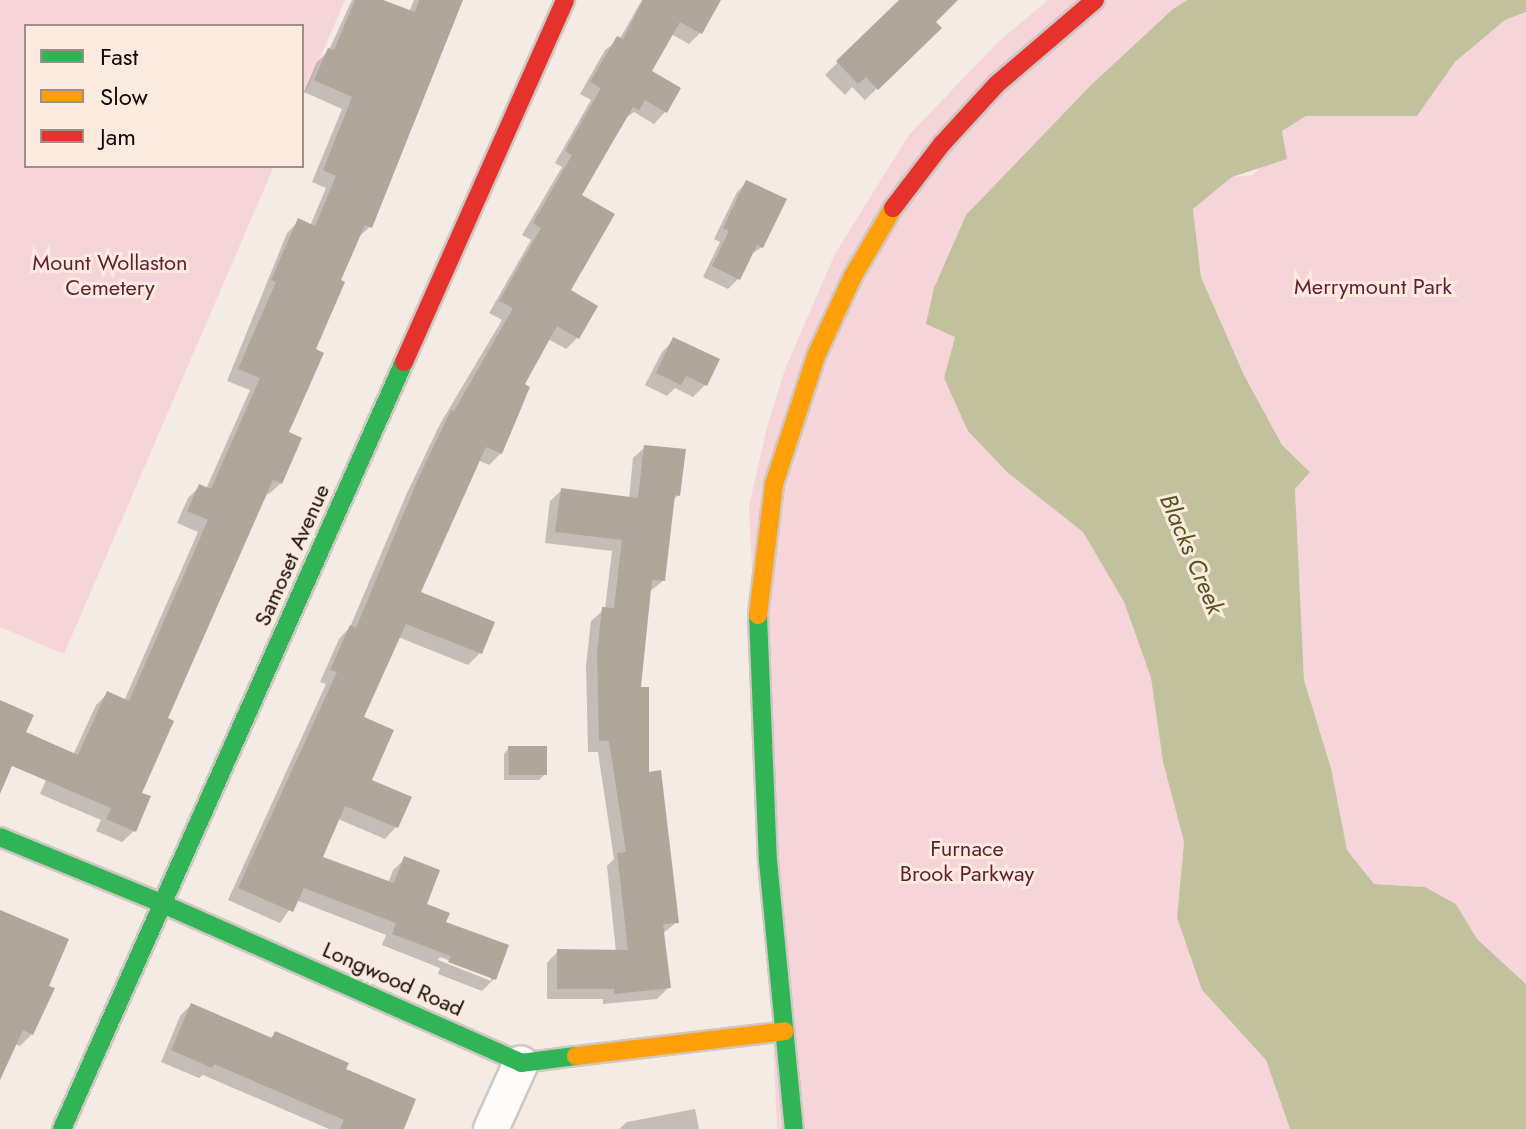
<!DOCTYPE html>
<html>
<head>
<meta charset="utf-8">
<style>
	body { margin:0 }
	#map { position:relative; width:1526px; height:1129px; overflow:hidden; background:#f5ebe5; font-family:Jost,sans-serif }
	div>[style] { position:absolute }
	.green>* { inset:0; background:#f5d5d9 }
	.water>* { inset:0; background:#c2c19d }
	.shadow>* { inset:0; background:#0003 }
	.building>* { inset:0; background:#b0a79b }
	.roads { filter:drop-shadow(2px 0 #cfc7c2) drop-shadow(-2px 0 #cfc7c2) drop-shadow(0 2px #cfc7c2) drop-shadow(0 -2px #cfc7c2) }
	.street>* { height:34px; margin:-17px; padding:0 17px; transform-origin:17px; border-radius:17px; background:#fefcfb }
	.fast>* { height:18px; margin:-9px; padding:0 9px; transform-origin:9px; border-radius:9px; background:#30b455 }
	.slow>* { height:18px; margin:-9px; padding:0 9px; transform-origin:9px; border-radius:9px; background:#ff9f0a }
	.jam>* { height:18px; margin:-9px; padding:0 9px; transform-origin:9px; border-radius:9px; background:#e5322d }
	span { translate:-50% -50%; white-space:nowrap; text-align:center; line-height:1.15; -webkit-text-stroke:6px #fceade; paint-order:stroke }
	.park-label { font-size:22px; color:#5f1e37 }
	.street-label { font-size:22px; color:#100a07 }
	.water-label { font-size:24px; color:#52551b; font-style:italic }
	.legend { position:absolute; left:24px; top:24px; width:280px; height:144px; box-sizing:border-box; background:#fceade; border:2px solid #9e9088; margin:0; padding:10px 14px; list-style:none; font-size:24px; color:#100a07 }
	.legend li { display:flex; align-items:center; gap:16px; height:40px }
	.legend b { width:40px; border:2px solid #9e9088 }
</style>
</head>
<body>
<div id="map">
	<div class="green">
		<i style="clip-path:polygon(0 0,345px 0,302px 100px,302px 26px,26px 26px,26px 166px,274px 166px,64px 654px,0 627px)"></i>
		<i style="clip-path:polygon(1048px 0,1187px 0,1173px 9px,955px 337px,944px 378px,1008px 473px,1083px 532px,1124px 602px,1151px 678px,1163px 762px,1184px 842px,1177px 918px,1202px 990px,1266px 1060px,1290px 1129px,777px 1129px,749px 506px,767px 427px,785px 369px,835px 254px,908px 136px,997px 43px)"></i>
		<i style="clip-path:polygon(1526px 12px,1526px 984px,1477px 939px,1456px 904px,1425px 887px,1374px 884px,1347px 850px,1331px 768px,1304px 680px,1295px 488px,1310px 472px,1282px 445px,1244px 375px,1201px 277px,1193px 209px,1232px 177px,1253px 175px,1265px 163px,1287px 159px,1282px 131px,1306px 116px,1417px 116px,1455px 62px,1505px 20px)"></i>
	</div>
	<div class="water">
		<i style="clip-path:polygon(1187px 0,1526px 0,1526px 12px,1505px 20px,1455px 62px,1417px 116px,1306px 116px,1282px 131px,1287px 159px,1232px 177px,1193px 209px,1201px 277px,1244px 375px,1282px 445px,1310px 472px,1295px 489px,1304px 680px,1331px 768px,1347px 850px,1374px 884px,1425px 887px,1456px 904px,1477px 939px,1526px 984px,1526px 1129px,1290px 1129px,1266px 1060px,1202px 990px,1177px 918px,1184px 842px,1163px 762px,1151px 678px,1124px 602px,1083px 532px,1008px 473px,968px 431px,944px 378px,955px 337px,926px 324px,934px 288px,966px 215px,1091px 85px,1173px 9px)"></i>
	</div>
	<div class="shadow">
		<i style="clip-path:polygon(352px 0,378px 0,409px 12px,414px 0,460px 0,370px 227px,357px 238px,313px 350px,286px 433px,281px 483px,269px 494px,265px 493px,165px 719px,140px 794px,134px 831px,122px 842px,96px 831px,101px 820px,40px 794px,53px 763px,73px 755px,96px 705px,108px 693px,124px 701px,198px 532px,177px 523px,188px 498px,199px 487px,206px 489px,250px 390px,227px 381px,287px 233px,299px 221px,310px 226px,326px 188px,312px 182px,342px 109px,304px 92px,317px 62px,329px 50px)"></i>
		<i style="clip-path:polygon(evenodd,642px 0,719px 0,700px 33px,689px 44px,671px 34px,649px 71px,679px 88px,665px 112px,654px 124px,634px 112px,624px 119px,579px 196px,568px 291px,577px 338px,566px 349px,548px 339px,523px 385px,501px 453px,489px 465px,478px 460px,418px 593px,480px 653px,468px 665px,398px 637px,362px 718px,370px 781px,396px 827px,385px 839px,338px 819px,321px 858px,388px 883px,393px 870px,405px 859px,424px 905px,444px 923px,506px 947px,494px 979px,482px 991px,438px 974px,440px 968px,382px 945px,386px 935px,296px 900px,280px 923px,228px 900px,326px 684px,320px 682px,339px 639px,350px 627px,407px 493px,440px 424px,502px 320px,489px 313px,531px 240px,522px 235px,562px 167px,555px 163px,591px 100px,580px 94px,605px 50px,619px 40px,642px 0,440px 957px,491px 976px,491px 981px,438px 960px,440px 957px)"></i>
		<i style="clip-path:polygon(902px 0,955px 0,933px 22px,939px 28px,865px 100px,852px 87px,845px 95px,825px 75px)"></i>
		<i style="clip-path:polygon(747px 182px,762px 247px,749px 256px,738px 279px,728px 289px,703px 277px,720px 242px,714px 239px,737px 192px)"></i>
		<i style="clip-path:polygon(674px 340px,717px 360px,705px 385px,693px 397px,675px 388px,667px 396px,645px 385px,662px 352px)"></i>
		<i style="clip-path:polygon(645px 447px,678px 495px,673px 501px,664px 580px,649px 592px,638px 689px,647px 774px,677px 922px,662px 934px,669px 987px,657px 999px,603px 1004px,603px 999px,547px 999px,547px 963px,558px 951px,616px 952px,607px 866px,614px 859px,598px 752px,588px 752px,586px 666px,591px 621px,605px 609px,612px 551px,545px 543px,550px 501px,562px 490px,629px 499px,633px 458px)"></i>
		<i style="clip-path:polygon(509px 748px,545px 774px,539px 780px,504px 780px,504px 754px)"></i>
		<i style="clip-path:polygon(0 912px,47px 987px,32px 1034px,20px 1046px,14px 1044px,0 1075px)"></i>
		<i style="clip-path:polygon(191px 1005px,270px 1039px,275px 1033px,344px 1070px,402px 1129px,329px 1129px,203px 1075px,199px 1078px,161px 1062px,180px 1016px)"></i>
		<i style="clip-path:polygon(695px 1109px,699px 1129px,619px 1129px,627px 1122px)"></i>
	</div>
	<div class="building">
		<i style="clip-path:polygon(355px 0,383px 0,415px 12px,419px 0,463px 0,372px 228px,365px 225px,341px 280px,345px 282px,316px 349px,324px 353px,289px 432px,302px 438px,282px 484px,273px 480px,168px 718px,174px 721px,142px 793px,151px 796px,136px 832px,106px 819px,111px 808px,12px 766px,0 794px,0 700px,34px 715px,26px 732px,78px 755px,107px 691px,129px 701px,208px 520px,187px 511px,199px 484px,211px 489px,260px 378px,238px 369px,276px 282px,271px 280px,298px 218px,315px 226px,336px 176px,323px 170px,352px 97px,314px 80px,328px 48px,334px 50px)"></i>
		<i style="clip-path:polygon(643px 0,721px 0,702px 34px,680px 22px,652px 71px,681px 88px,667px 113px,645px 100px,639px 110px,633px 107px,582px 195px,615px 214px,571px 290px,598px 306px,579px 339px,557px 326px,525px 384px,530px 387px,502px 454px,486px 447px,421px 592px,495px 622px,482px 654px,406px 624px,364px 717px,394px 730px,372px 780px,412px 797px,398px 828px,345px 806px,323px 857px,394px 883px,404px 856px,440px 870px,427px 904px,450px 913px,446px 922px,509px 945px,496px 980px,448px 962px,451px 956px,392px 934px,396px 923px,304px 888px,293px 912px,238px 888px,337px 672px,330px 670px,350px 625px,356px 628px,418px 479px,451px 410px,454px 411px,513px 308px,499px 301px,541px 228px,533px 223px,572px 155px,565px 151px,601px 88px,590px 82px,617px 36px,623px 39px)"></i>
		<i style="clip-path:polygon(899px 0,958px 0,936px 22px,942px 28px,878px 90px,866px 77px,858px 84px,836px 61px)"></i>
		<i style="clip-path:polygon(746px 180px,787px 199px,763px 248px,757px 245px,740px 280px,712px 266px,729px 231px,723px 228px)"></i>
		<i style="clip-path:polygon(673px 337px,720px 359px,707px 386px,686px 376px,681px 385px,656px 373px)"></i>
		<i style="clip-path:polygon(644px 445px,686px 449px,680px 496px,675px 495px,665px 581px,652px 580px,641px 687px,649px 687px,649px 772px,661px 770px,679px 923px,663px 924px,671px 988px,614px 994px,614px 989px,557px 989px,557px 949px,628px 950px,617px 853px,626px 852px,609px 741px,599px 741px,597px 653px,602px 607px,614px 608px,622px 540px,555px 532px,561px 488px,638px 498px)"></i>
		<i style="clip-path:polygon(508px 746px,547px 746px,547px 775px,509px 775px)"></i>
		<i style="clip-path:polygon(0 910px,69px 939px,49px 986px,55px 988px,33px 1035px,23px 1030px,0 1080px)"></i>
		<i style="clip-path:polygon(191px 1003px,272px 1038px,275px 1031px,349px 1063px,346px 1069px,416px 1099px,404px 1129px,340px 1129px,344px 1120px,214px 1064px,212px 1068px,171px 1050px)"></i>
	</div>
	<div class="roads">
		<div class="street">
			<i style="left:491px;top:1129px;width:72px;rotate:-65.6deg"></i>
		</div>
		<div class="fast">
			<i style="left:758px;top:615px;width:246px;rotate:87.7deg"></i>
			<i style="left:768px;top:861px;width:269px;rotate:84.5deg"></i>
			<i style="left:0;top:837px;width:176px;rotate:22.3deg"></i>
			<i style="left:163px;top:904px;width:392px;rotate:23.9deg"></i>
			<i style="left:521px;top:1063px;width:55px;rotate:-7.3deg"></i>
			<i style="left:62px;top:1129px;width:840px;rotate:-65.97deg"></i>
		</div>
		<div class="slow">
			<i style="left:758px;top:615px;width:132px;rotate:-83deg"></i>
			<i style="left:774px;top:484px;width:135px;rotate:-71.8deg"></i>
			<i style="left:816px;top:356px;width:88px;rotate:-65.2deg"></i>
			<i style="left:853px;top:276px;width:79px;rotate:-59.5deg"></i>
			<i style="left:576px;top:1056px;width:210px;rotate:-6.8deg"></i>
		</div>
		<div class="jam">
			<i style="left:893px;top:208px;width:81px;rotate:-52.6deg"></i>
			<i style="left:942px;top:144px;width:81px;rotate:-47.5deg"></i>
			<i style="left:997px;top:84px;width:129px;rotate:-40.6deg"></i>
			<i style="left:404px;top:362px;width:396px;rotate:-66deg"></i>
		</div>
	</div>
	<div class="park-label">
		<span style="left:110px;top:275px">Mount Wollaston<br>Cemetery</span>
		<span style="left:1373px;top:287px">Merrymount Park</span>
		<span style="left:967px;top:861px">Furnace<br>Brook Parkway</span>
	</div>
	<div class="street-label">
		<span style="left:292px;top:555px;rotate:-66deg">Samoset Avenue</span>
		<span style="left:393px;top:979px;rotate:24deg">Longwood Road</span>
	</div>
	<div class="water-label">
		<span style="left:1192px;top:554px;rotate:67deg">Blacks Creek</span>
	</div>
	<ul class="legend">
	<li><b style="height:10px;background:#30b455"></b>Fast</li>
	<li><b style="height:10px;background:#ff9f0a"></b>Slow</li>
	<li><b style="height:10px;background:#e5322d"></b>Jam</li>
	</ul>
</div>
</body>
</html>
